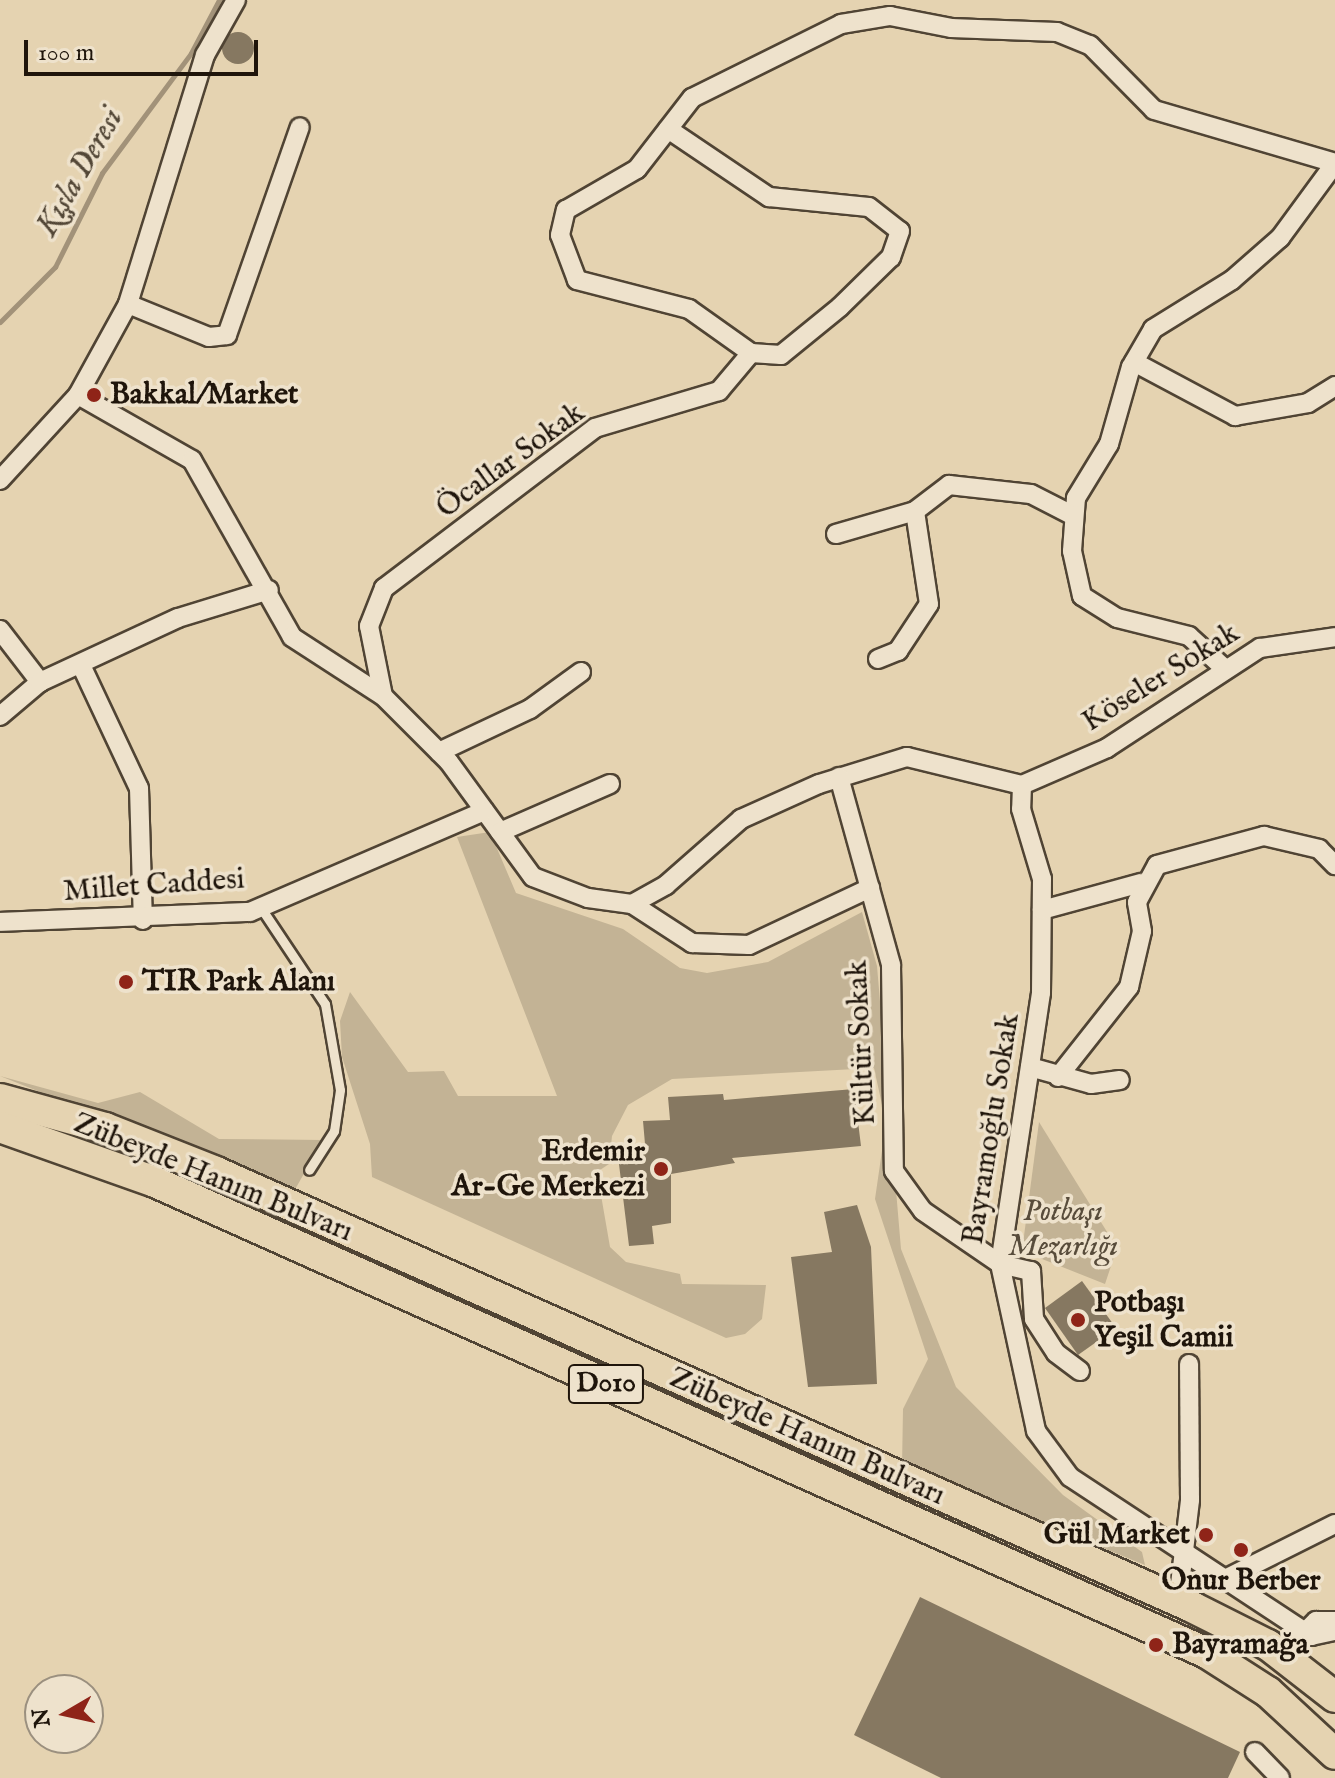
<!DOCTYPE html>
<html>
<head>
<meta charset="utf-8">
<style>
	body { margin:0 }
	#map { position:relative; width:1335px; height:1778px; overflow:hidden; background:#e5d3b1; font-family:"IM FELL English",serif }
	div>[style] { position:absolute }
	.green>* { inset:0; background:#c3b395 }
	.stream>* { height:5px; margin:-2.5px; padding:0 2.5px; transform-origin:2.5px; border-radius:2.5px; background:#a29279 }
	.building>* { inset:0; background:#867861 }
	.round { border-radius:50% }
	.roads { filter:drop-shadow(2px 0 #504434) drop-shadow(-2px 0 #504434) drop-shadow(0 2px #504434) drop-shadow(0 -2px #504434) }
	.service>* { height:9px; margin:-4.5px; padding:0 4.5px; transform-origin:4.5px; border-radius:4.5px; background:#eee2cc }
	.minor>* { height:18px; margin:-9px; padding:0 9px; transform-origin:9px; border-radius:9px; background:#eee2cc }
	.trunk>* { height:30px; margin:-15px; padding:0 15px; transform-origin:15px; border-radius:15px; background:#e5d3b1 }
	.dots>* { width:22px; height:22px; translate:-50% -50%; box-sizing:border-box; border:4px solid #eee2cc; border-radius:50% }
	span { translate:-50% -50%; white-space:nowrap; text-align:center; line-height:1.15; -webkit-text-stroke:7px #eee2cc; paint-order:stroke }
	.shield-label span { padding:2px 6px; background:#eee2cc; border:2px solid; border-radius:6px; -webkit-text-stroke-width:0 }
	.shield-label { font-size:28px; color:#1f150b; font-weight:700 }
	.poi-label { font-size:30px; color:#1f150b; font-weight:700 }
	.left { translate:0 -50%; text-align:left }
	.right { translate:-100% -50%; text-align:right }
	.street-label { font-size:30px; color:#1f150b }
	.park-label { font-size:30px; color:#584c3b; font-style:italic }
	.water-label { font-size:32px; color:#534737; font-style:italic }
	.north { position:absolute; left:24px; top:1674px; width:80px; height:80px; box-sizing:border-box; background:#eee2cc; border:2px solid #9b907f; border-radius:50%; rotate:261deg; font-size:22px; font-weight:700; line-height:32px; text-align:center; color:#1f150b }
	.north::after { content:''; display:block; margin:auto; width:28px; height:36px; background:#8f2418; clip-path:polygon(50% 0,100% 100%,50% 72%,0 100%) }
	.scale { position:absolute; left:24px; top:40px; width:234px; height:36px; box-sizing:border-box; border:4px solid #1f150b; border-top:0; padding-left:10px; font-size:24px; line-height:28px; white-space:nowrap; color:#1f150b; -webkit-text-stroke:6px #eee2cc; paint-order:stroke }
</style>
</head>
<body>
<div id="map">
	<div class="green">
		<i style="clip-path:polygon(490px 832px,516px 893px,623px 929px,680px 968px,707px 973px,768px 962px,862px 912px,877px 966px,901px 1249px,956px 1387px,1063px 1495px,1142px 1552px,1145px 1565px,902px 1467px,903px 1409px,928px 1359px,875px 1199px,886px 1123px,874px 1068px,672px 1079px,628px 1105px,612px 1136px,609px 1164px,597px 1172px,610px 1247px,626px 1262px,680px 1274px,682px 1284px,766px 1285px,762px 1319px,745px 1334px,726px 1338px,372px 1177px,370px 1144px,342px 1057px,340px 1021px,350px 992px,408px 1072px,444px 1071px,458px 1096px,557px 1096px,457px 837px)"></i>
		<i style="clip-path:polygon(0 1076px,98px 1103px,140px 1092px,219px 1139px,323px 1140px,293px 1193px)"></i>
		<i style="clip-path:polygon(1039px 1122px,1117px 1248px,1105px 1284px,1022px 1251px)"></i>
	</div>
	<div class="stream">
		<i style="left:0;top:322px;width:78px;rotate:-45deg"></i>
		<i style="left:55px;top:267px;width:105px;rotate:-63.4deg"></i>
		<i style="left:102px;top:173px;width:149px;rotate:-53.4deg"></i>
		<i style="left:191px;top:53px;width:60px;rotate:-62.2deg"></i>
	</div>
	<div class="building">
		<i class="round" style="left:222px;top:32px;width:32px;height:32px"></i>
		<i style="clip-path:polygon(854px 1089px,861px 1146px,732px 1158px,735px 1163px,671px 1174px,671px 1223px,652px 1226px,654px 1244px,629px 1246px,617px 1148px,645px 1144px,643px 1121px,670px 1120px,668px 1097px,723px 1094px,724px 1100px)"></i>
		<i style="clip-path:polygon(857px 1205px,871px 1247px,877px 1384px,808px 1387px,791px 1257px,832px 1252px,824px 1212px)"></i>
		<i style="clip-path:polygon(1082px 1281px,1116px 1328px,1078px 1355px,1045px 1308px)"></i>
		<i style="clip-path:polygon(920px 1597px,1240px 1752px,1228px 1778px,941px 1778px,854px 1735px)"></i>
	</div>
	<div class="roads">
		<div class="service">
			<i style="left:261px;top:908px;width:115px;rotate:56.3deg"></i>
			<i style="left:325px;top:1004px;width:87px;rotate:80.1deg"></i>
			<i style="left:340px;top:1090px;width:41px;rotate:98.3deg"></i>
			<i style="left:334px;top:1131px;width:46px;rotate:122.7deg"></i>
		</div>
		<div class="minor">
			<i style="left:236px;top:0;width:63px;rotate:119.4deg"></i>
			<i style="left:205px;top:55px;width:261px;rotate:107.2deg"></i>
			<i style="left:128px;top:304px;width:104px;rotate:118.8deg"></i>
			<i style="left:78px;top:395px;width:131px;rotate:29.7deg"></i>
			<i style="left:192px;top:460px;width:203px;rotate:60.5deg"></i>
			<i style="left:292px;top:637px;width:108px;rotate:33deg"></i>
			<i style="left:668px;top:129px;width:122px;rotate:34deg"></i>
			<i style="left:769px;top:197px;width:100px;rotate:5.7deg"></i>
			<i style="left:869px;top:207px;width:39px;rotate:38deg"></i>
			<i style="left:900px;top:231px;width:28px;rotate:109deg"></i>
			<i style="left:891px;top:257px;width:71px;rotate:135.6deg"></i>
			<i style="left:840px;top:307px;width:76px;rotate:140.9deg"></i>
			<i style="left:781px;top:355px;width:30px;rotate:-176deg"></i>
			<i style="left:128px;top:304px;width:87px;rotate:22.2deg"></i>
			<i style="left:209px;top:337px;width:18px;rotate:-6deg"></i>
			<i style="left:227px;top:335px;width:220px;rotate:-70.7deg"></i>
			<i style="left:751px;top:353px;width:50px;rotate:130.1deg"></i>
			<i style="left:719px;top:391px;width:129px;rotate:163.4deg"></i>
			<i style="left:595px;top:428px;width:265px;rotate:142.8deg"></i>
			<i style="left:384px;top:588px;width:41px;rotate:111.5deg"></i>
			<i style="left:369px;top:626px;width:71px;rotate:78.7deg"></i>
			<i style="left:383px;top:696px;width:93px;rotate:45deg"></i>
			<i style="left:449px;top:762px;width:142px;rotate:53.9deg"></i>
			<i style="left:533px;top:877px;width:59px;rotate:20.9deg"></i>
			<i style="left:588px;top:898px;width:44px;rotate:7.8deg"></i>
			<i style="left:632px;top:904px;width:39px;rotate:-29deg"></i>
			<i style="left:666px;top:885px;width:100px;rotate:-41.3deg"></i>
			<i style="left:741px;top:819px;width:85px;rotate:-24.2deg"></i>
			<i style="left:819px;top:784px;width:92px;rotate:-17.1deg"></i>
			<i style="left:907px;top:757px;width:118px;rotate:13.7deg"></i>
			<i style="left:751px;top:353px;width:76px;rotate:-144.6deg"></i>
			<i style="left:689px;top:309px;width:116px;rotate:-165.5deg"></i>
			<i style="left:577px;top:280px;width:48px;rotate:-110.7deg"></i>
			<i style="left:560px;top:235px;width:26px;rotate:-77deg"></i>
			<i style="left:566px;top:210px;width:82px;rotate:-30deg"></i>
			<i style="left:637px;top:169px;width:90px;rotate:-52.2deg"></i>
			<i style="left:692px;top:98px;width:166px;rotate:-26.4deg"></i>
			<i style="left:841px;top:24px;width:50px;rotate:-9.3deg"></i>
			<i style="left:890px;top:16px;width:62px;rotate:11.1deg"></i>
			<i style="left:951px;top:28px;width:106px;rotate:2.2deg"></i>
			<i style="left:1057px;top:32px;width:35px;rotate:22deg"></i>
			<i style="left:1090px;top:45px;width:91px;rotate:45.4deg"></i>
			<i style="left:1154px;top:110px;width:189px;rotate:16.3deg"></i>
			<i style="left:1134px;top:362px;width:115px;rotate:28.1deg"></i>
			<i style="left:1235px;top:416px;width:74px;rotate:-10.1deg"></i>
			<i style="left:1308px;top:403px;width:32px;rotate:-32deg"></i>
			<i style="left:0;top:480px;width:115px;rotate:-47.5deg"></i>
			<i style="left:836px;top:534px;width:82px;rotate:-16.2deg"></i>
			<i style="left:915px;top:511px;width:43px;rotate:-37.4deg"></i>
			<i style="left:949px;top:485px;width:82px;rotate:6.3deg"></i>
			<i style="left:1031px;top:494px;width:48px;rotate:27.1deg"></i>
			<i style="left:0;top:630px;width:66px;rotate:52.4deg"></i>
			<i style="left:878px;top:659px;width:22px;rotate:-22deg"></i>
			<i style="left:898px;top:651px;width:56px;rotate:-56.6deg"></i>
			<i style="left:929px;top:604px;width:94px;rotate:-98.6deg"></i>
			<i style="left:81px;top:665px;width:136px;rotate:64.8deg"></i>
			<i style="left:139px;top:788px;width:132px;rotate:88.3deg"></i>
			<i style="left:1224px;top:668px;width:47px;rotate:-137.6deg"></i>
			<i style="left:1189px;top:636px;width:74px;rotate:-166deg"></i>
			<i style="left:1117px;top:618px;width:41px;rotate:-147.8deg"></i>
			<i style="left:1082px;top:596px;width:46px;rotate:-102.5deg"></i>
			<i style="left:1072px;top:551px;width:53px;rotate:-85.7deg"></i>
			<i style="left:1076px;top:498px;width:63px;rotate:-58.6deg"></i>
			<i style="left:1109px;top:444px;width:80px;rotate:-74.1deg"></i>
			<i style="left:1131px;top:367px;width:44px;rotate:-59.9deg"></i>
			<i style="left:1153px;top:329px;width:93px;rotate:-31.8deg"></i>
			<i style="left:1232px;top:280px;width:64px;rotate:-41.2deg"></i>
			<i style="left:1280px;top:238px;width:93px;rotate:-53.7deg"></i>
			<i style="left:0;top:716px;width:52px;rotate:-40.4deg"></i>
			<i style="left:40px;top:682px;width:152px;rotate:-24.9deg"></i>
			<i style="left:178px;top:618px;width:95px;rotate:-17.1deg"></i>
			<i style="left:439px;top:752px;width:101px;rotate:-25.3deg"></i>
			<i style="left:530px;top:709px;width:63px;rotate:-36deg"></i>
			<i style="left:839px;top:777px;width:195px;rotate:74.5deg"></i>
			<i style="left:891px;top:965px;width:206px;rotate:89.2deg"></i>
			<i style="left:894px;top:1171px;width:49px;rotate:54.1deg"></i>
			<i style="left:923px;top:1211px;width:93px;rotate:34.5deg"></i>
			<i style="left:1000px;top:1264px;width:32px;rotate:13deg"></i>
			<i style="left:1031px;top:1271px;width:48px;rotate:86.4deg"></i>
			<i style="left:1034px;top:1319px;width:40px;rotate:57.1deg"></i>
			<i style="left:1056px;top:1353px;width:30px;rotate:37deg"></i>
			<i style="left:1022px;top:785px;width:24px;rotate:92deg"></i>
			<i style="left:1021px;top:809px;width:73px;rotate:73.3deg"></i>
			<i style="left:1042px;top:879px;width:114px;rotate:90.5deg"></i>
			<i style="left:1041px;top:993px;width:274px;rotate:98.6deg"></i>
			<i style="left:1000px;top:1264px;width:171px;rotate:77.8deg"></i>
			<i style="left:1036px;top:1431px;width:57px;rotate:53.5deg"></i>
			<i style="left:1070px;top:1477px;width:289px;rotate:33.4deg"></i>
			<i style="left:1311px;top:1636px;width:25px;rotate:-12deg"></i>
			<i style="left:1022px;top:785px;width:93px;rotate:-23.5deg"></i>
			<i style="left:1107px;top:748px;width:183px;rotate:-33.2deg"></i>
			<i style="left:1260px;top:648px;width:76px;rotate:-8.3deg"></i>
			<i style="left:500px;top:832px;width:120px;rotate:-23.6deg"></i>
			<i style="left:632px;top:904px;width:72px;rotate:33deg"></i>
			<i style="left:692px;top:943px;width:57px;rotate:2deg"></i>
			<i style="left:749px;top:945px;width:134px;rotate:-25.2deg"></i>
			<i style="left:1042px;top:910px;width:103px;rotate:-15.3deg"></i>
			<i style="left:0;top:922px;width:250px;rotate:-2.3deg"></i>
			<i style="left:250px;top:912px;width:255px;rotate:-23.3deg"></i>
			<i style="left:1030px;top:1067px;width:63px;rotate:15.6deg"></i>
			<i style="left:1091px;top:1084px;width:29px;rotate:-8deg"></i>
			<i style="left:1058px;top:1077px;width:115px;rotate:-51.7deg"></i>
			<i style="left:1129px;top:987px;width:57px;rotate:-76.9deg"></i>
			<i style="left:1142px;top:931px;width:29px;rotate:-100deg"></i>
			<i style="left:1137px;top:902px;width:42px;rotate:-61.6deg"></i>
			<i style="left:1157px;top:865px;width:111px;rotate:-15.2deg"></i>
			<i style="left:1264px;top:836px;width:57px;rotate:13.3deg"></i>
			<i style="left:1319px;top:849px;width:23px;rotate:45deg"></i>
			<i style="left:1223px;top:1580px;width:125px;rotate:-26.6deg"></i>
			<i style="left:1178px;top:1601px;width:102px;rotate:-83.2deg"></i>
			<i style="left:1190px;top:1500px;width:136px;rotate:-90.4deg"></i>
			<i style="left:1305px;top:1632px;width:16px;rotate:-45deg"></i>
			<i style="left:1316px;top:1621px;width:19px"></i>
			<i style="left:1255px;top:1752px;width:36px;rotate:46deg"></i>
		</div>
		<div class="trunk">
			<i style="left:0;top:1099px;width:109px;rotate:15.4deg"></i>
			<i style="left:105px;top:1128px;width:119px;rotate:21.6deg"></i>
			<i style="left:216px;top:1172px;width:1069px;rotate:24.02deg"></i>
			<i style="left:1192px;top:1607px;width:85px;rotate:26.6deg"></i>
			<i style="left:1268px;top:1645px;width:85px;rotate:37.8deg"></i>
			<i style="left:0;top:1127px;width:164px;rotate:19.5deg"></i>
			<i style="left:155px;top:1182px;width:1153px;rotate:24.12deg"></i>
			<i style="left:1207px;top:1653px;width:72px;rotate:32.6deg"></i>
			<i style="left:1268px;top:1692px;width:91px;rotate:42.8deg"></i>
		</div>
	</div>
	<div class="dots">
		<i style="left:94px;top:395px;background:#8f2418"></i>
		<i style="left:126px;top:982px;background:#8f2418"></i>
		<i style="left:661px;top:1169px;background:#8f2418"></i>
		<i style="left:1078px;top:1320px;background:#8f2418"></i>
		<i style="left:1206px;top:1535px;background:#8f2418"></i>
		<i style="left:1241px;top:1550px;background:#8f2418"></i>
		<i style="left:1156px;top:1645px;background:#8f2418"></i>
	</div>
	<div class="shield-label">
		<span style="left:606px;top:1384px">D010</span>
	</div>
	<div class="poi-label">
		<span class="left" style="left:110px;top:395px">Bakkal/Market</span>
		<span class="left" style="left:142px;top:982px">TIR Park Alanı</span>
		<span class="right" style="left:645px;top:1169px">Erdemir<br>Ar-Ge Merkezi</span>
		<span class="left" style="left:1094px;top:1320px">Potbaşı<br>Yeşil Camii</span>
		<span class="right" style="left:1190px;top:1535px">Gül Market</span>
		<span style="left:1241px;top:1581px">Onur Berber</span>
		<span class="left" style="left:1172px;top:1645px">Bayramağa</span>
	</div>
	<div class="street-label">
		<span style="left:511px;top:461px;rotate:-36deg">Öcallar Sokak</span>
		<span style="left:1161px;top:678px;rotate:-32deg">Köseler Sokak</span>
		<span style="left:154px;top:886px;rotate:-4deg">Millet Caddesi</span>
		<span style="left:862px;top:1043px;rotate:-93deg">Kültür Sokak</span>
		<span style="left:992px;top:1129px;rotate:-81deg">Bayramoğlu Sokak</span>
		<span style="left:213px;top:1178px;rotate:22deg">Zübeyde Hanım Bulvarı</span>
		<span style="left:807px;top:1437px;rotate:24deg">Zübeyde Hanım Bulvarı</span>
	</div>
	<div class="park-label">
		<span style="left:1063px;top:1229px">Potbaşı<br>Mezarlığı</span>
	</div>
	<div class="water-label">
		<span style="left:81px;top:173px;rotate:-60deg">Kışla Deresi</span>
	</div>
	<div class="north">N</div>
	<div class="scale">100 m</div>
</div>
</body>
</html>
